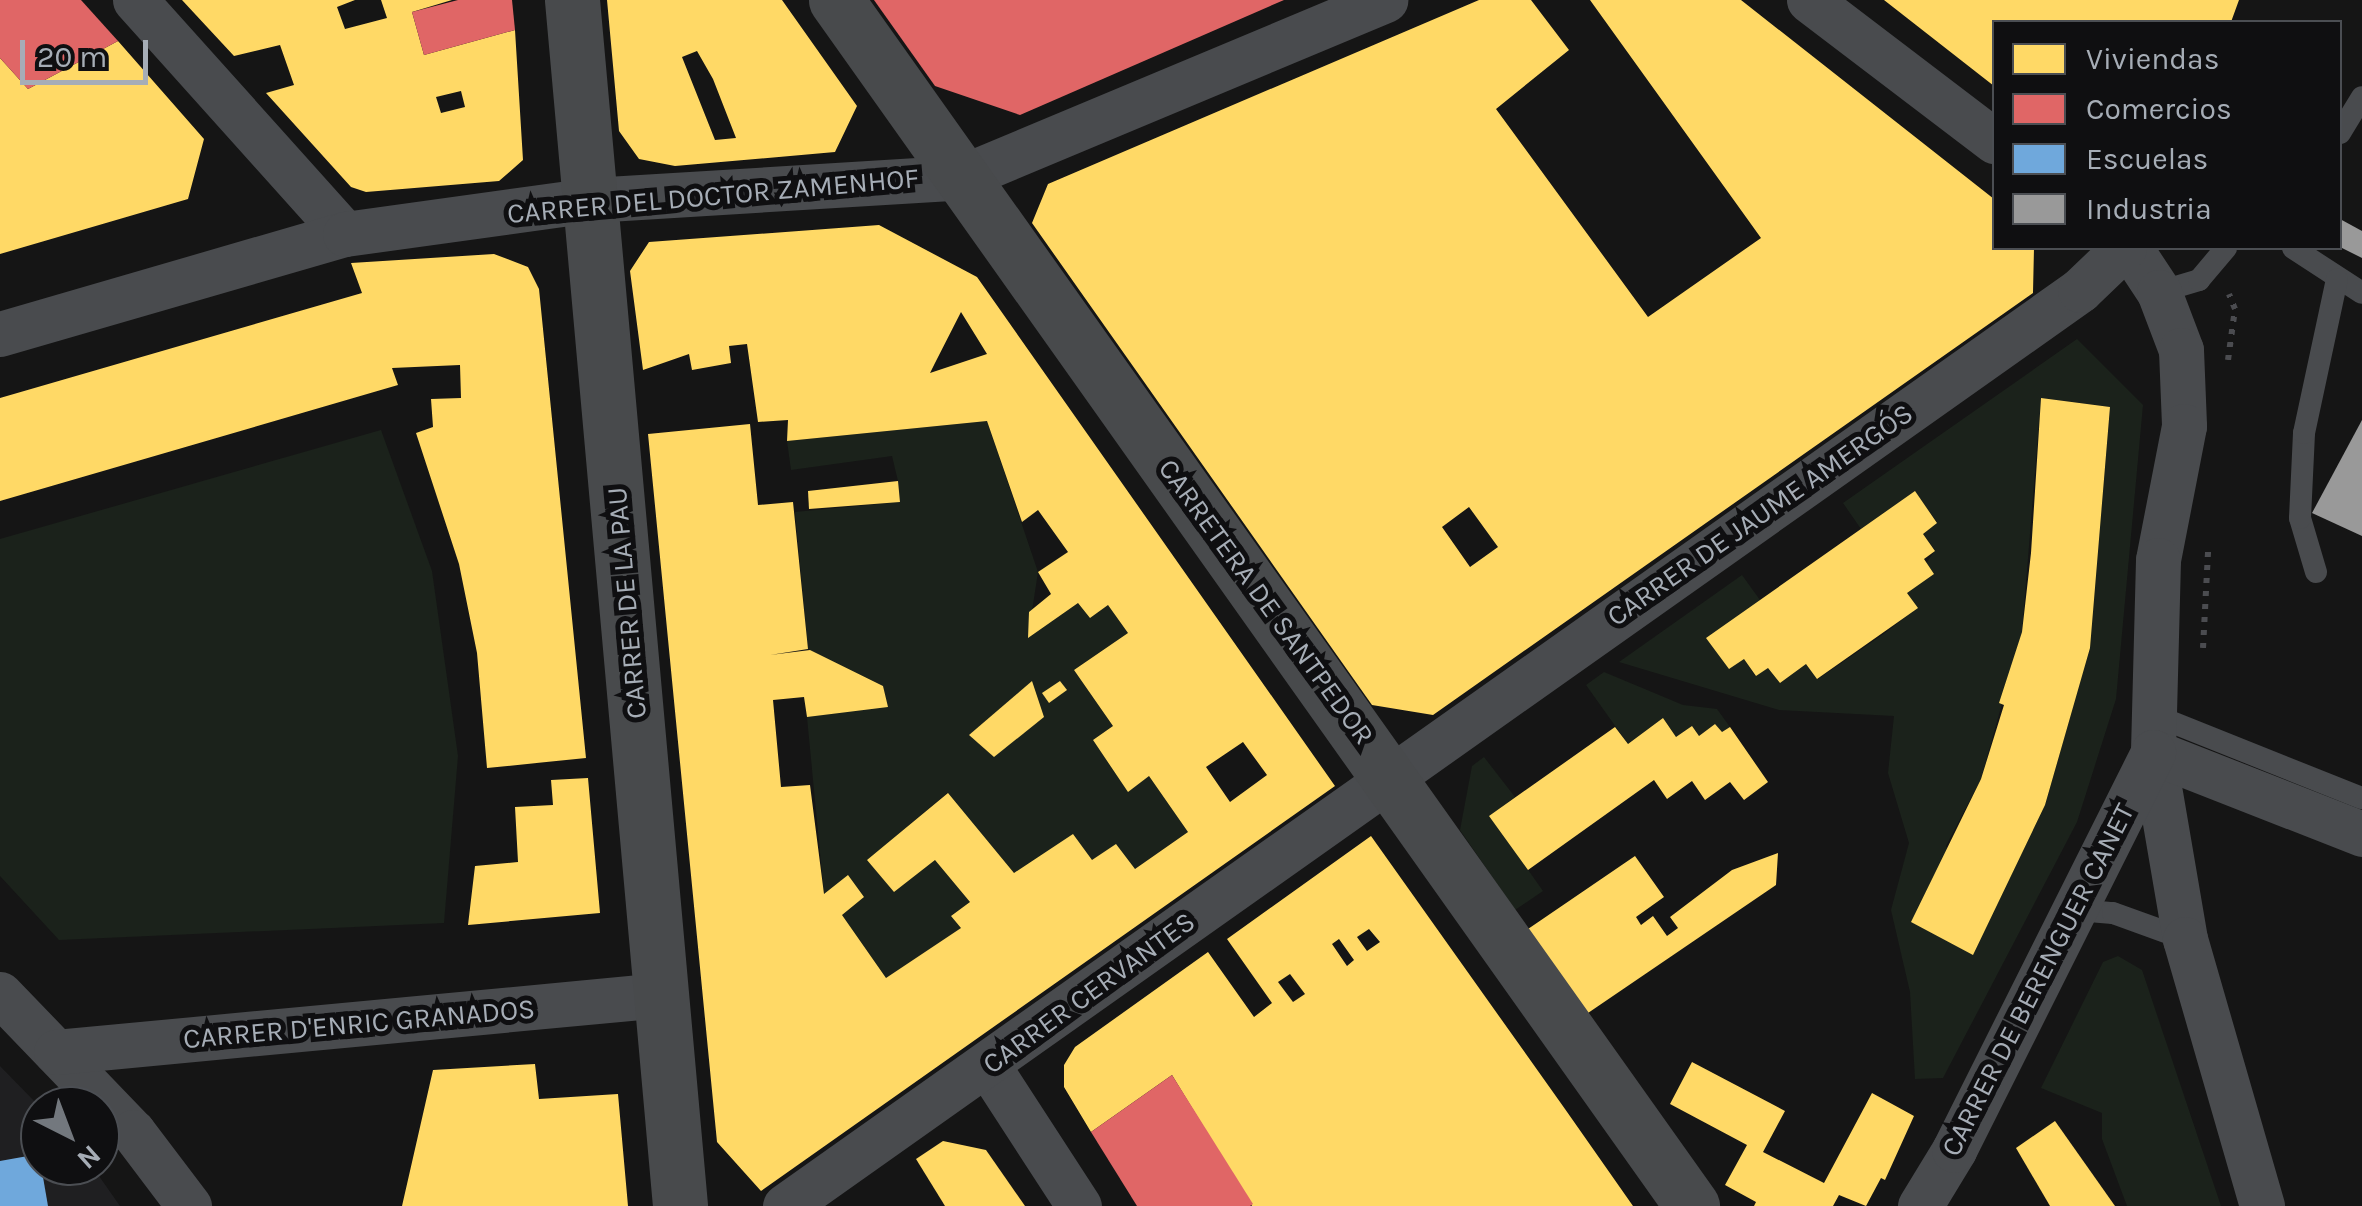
<!DOCTYPE html>
<html>
<head>
<meta charset="utf-8">
<style>
	body { margin:0 }
	#map { position:relative; width:2362px; height:1206px; overflow:hidden; background:#151515; font-family:Karla,sans-serif }
	div>[style] { position:absolute }
	.built>* { inset:0; background:#1f1f21 }
	.green>* { inset:0; background:#1b221b }
	.homes>* { inset:0; background:#ffd966 }
	.shops>* { inset:0; background:#e06666 }
	.schools>* { inset:0; background:#6fa8dc }
	.industry>* { inset:0; background:#999 }
	.path>* { height:6px; margin-top:-3px; transform-origin:0; background:repeating-linear-gradient(90deg,#4b4c50 0 5px,transparent 0 13px) }
	.lane>* { height:22px; margin:-11px; padding:0 11px; transform-origin:11px; border-radius:11px; background:#494b4e }
	.street>* { height:45px; margin:-22.5px; padding:0 22.5px; transform-origin:22.5px; border-radius:22.5px; background:#494b4e }
	.secondary>* { height:55px; margin:-27.5px; padding:0 27.5px; transform-origin:27.5px; border-radius:27.5px; background:#484a4c }
	span { translate:-50% -50%; white-space:nowrap; text-align:center; line-height:1.15; -webkit-text-stroke:10px #0f0f11; paint-order:stroke }
	.street-label { font-size:28px; color:#a6adb6 }
	.legend { position:absolute; left:1992px; top:20px; width:350px; height:230px; box-sizing:border-box; background:#0f0f11; border:2px solid #4b4e53; margin:0; padding:12px 18px; list-style:none; font-size:30px; color:#a6adb6 }
	.legend li { display:flex; align-items:center; gap:20px; height:50px }
	.legend b { width:50px; border:2px solid #4b4e53 }
	.north { position:absolute; left:20px; top:1086px; width:100px; height:100px; box-sizing:border-box; background:#0f0f11; border:2px solid #4b4e53; border-radius:50%; rotate:138deg; font-size:28px; font-weight:700; line-height:40px; text-align:center; color:#a6adb6 }
	.north::after { content:''; display:block; margin:auto; width:35px; height:45px; background:#73787e; clip-path:polygon(50% 0,100% 100%,50% 72%,0 100%) }
	.scale { position:absolute; left:20px; top:40px; width:128px; height:45px; box-sizing:border-box; border:5px solid #a6adb6; border-top:0; padding-left:12px; font-size:30px; line-height:35px; white-space:nowrap; color:#a6adb6; -webkit-text-stroke:8px #0f0f11; paint-order:stroke }
</style>
</head>
<body>
<div id="map">
	<div class="built">
		<i style="clip-path:polygon(0 1066px,40px 1107px,40px 1166px,92px 1166px,120px 1206px,0 1206px)"></i>
	</div>
	<div class="green">
		<i style="clip-path:polygon(evenodd,2077px 339px,2143px 405px,2116px 699px,2077px 822px,1943px 1078px,1915px 1079px,1910px 992px,1891px 910px,1909px 843px,1888px 773px,1894px 716px,1779px 710px,1619px 662px,1742px 575px,1760px 600px,1729px 669px,1744px 659px,1755px 676px,1768px 668px,1780px 683px,1806px 664px,1818px 679px,1885px 633px,1917px 608px,1907px 593px,1935px 550px,1923px 534px,1937px 522px,1915px 492px,1861px 529px,1843px 503px,2077px 339px,2041px 398px,2110px 407px,2090px 648px,2045px 805px,1973px 954px,1946px 846px,1981px 779px,2022px 632px,2041px 398px)"></i>
		<i style="clip-path:polygon(evenodd,987px 421px,1038px 572px,1028px 637px,1078px 603px,1090px 618px,1108px 605px,1128px 633px,1074px 670px,1113px 726px,1093px 740px,1128px 791px,1149px 776px,1188px 832px,1135px 869px,1092px 860px,1014px 873px,947px 793px,868px 860px,894px 892px,935px 860px,970px 902px,952px 915px,961px 928px,886px 978px,842px 915px,864px 897px,824px 894px,807px 717px,887px 706px,883px 686px,808px 649px,795px 512px,900px 502px,898px 481px,892px 456px,791px 470px,787px 441px,987px 421px,1031px 682px,1044px 717px,994px 756px,969px 735px,1031px 682px)"></i>
		<i style="clip-path:polygon(381px 430px,432px 571px,458px 756px,444px 923px,59px 940px,0 876px,0 539px)"></i>
		<i style="clip-path:polygon(1604px 672px,1683px 705px,1717px 709px,1730px 727px,1722px 732px,1715px 724px,1699px 736px,1691px 727px,1676px 737px,1663px 718px,1628px 744px,1586px 685px)"></i>
		<i style="clip-path:polygon(1484px 757px,1515px 797px,1490px 816px,1543px 891px,1515px 910px,1460px 830px,1472px 766px)"></i>
		<i style="clip-path:polygon(2118px 956px,2142px 970px,2221px 1206px,2127px 1206px,2102px 1139px,2102px 1113px,2041px 1088px,2103px 962px)"></i>
	</div>
	<div class="homes">
		<i style="clip-path:polygon(evenodd,182px 0,355px 0,337px 7px,345px 29px,387px 18px,381px 0,452px 0,412px 12px,424px 55px,515px 30px,523px 160px,499px 181px,366px 192px,351px 187px,266px 93px,294px 85px,280px 45px,234px 56px,182px 0,461px 91px,465px 107px,441px 113px,436px 97px,461px 91px)"></i>
		<i style="clip-path:polygon(evenodd,607px 0,782px 0,857px 106px,835px 152px,675px 166px,639px 159px,619px 131px,607px 0,697px 51px,713px 79px,736px 138px,715px 140px,682px 57px,697px 51px)"></i>
		<i style="clip-path:polygon(evenodd,1479px 0,1531px 0,1569px 50px,1496px 109px,1648px 317px,1761px 238px,1590px 0,1741px 0,1994px 199px,1994px 248px,2034px 248px,2033px 293px,1433px 715px,1372px 705px,1032px 223px,1048px 184px,1479px 0,1469px 507px,1498px 547px,1470px 567px,1442px 527px,1469px 507px)"></i>
		<i style="clip-path:polygon(1884px 0,2239px 0,2231px 22px,1994px 22px,1994px 86px)"></i>
		<i style="clip-path:polygon(118px 41px,204px 139px,188px 199px,0 254px,0 58px,28px 89px)"></i>
		<i style="clip-path:polygon(evenodd,879px 225px,977px 277px,1335px 786px,761px 1191px,717px 1142px,648px 434px,750px 424px,758px 505px,793px 502px,808px 649px,770px 655px,810px 650px,883px 686px,888px 707px,807px 717px,804px 697px,773px 700px,781px 787px,810px 785px,824px 894px,848px 875px,864px 897px,842px 915px,886px 978px,961px 928px,951px 916px,970px 902px,935px 860px,894px 892px,867px 860px,948px 793px,1014px 873px,1073px 834px,1092px 860px,1116px 844px,1135px 869px,1188px 832px,1149px 776px,1128px 792px,1093px 740px,1113px 726px,1074px 670px,1128px 633px,1108px 605px,1090px 618px,1078px 603px,1028px 638px,1029px 612px,1051px 594px,1038px 572px,1068px 552px,1038px 510px,1022px 522px,987px 421px,787px 441px,788px 420px,758px 422px,747px 344px,729px 346px,731px 363px,692px 370px,689px 354px,643px 370px,630px 271px,649px 242px,879px 225px,961px 312px,987px 354px,930px 373px,935px 363px,961px 312px,879px 225px,1243px 742px,1267px 775px,1230px 802px,1206px 767px,1243px 742px)"></i>
		<i style="clip-path:polygon(494px 254px,528px 267px,539px 289px,586px 758px,487px 768px,477px 653px,459px 564px,416px 433px,433px 427px,431px 399px,461px 398px,460px 365px,392px 368px,398px 385px,0 501px,0 398px,362px 293px,351px 263px)"></i>
		<i style="clip-path:polygon(2041px 398px,2110px 407px,2090px 648px,2045px 805px,1973px 955px,1911px 922px,1981px 779px,2004px 705px,1999px 703px,2022px 632px,2031px 553px)"></i>
		<i style="clip-path:polygon(898px 481px,900px 502px,809px 509px,808px 491px)"></i>
		<i style="clip-path:polygon(1915px 491px,1937px 523px,1923px 534px,1935px 551px,1924px 559px,1934px 574px,1907px 593px,1918px 608px,1817px 679px,1806px 664px,1780px 683px,1768px 668px,1756px 676px,1744px 659px,1729px 669px,1706px 638px)"></i>
		<i style="clip-path:polygon(1032px 681px,1044px 717px,994px 757px,969px 735px)"></i>
		<i style="clip-path:polygon(1060px 681px,1067px 690px,1049px 703px,1042px 693px)"></i>
		<i style="clip-path:polygon(1663px 718px,1676px 737px,1692px 726px,1699px 736px,1715px 724px,1722px 732px,1730px 727px,1768px 782px,1744px 800px,1730px 782px,1705px 800px,1692px 781px,1667px 799px,1654px 780px,1528px 870px,1489px 816px,1615px 727px,1628px 744px)"></i>
		<i style="clip-path:polygon(588px 778px,600px 913px,468px 925px,475px 866px,518px 862px,515px 807px,553px 805px,551px 780px)"></i>
		<i style="clip-path:polygon(evenodd,1371px 836px,1565px 1109px,1633px 1206px,1252px 1206px,1172px 1075px,1091px 1132px,1064px 1087px,1064px 1065px,1075px 1047px,1208px 952px,1254px 1017px,1272px 1003px,1227px 939px,1371px 836px,1369px 929px,1380px 942px,1367px 951px,1357px 937px,1369px 929px,1371px 836px,1339px 939px,1354px 960px,1347px 966px,1332px 944px,1339px 939px,1371px 836px,1290px 974px,1305px 994px,1293px 1002px,1278px 982px,1290px 974px)"></i>
		<i style="clip-path:polygon(1778px 853px,1776px 885px,1588px 1013px,1528px 929px,1635px 856px,1664px 897px,1636px 917px,1641px 925px,1653px 916px,1667px 936px,1678px 928px,1670px 917px,1732px 870px)"></i>
		<i style="clip-path:polygon(1692px 1062px,1785px 1111px,1763px 1152px,1824px 1183px,1872px 1093px,1914px 1116px,1885px 1180px,1881px 1178px,1866px 1206px,1839px 1195px,1833px 1206px,1754px 1206px,1756px 1202px,1725px 1185px,1747px 1145px,1670px 1104px)"></i>
		<i style="clip-path:polygon(535px 1064px,539px 1099px,618px 1094px,628px 1206px,402px 1206px,433px 1070px)"></i>
		<i style="clip-path:polygon(2055px 1121px,2115px 1206px,2050px 1206px,2016px 1148px)"></i>
		<i style="clip-path:polygon(943px 1141px,986px 1150px,1025px 1206px,945px 1206px,916px 1159px)"></i>
	</div>
	<div class="shops">
		<i style="clip-path:polygon(0 0,81px 0,118px 41px,28px 89px,0 58px)"></i>
		<i style="clip-path:polygon(458px 0,512px 0,515px 30px,424px 55px,412px 12px)"></i>
		<i style="clip-path:polygon(874px 0,1284px 0,1020px 115px,935px 86px)"></i>
		<i style="clip-path:polygon(1172px 1075px,1253px 1204px,1250px 1206px,1137px 1206px,1091px 1132px)"></i>
	</div>
	<div class="schools">
		<i style="clip-path:polygon(39px 1154px,48px 1206px,0 1206px,0 1161px)"></i>
	</div>
	<div class="industry">
		<i style="clip-path:polygon(2340px 219px,2362px 231px,2362px 258px,2340px 247px)"></i>
		<i style="clip-path:polygon(2362px 420px,2362px 536px,2312px 513px)"></i>
	</div>
	<div class="path">
		<i style="left:2228px;top:360px;width:51px;rotate:-82.2deg"></i>
		<i style="left:2235px;top:309px;width:16px;rotate:-112deg"></i>
		<i style="left:2203px;top:648px;width:97px;rotate:-87deg"></i>
	</div>
	<div class="lane">
		<i style="left:2340px;top:133px;width:42px;rotate:-58.6deg"></i>
		<i style="left:2293px;top:248px;width:82px;rotate:33.1deg"></i>
		<i style="left:2159px;top:292px;width:42px;rotate:-16.7deg"></i>
		<i style="left:2199px;top:280px;width:42px;rotate:-49.8deg"></i>
		<i style="left:2316px;top:572px;width:56px;rotate:-106.5deg"></i>
		<i style="left:2300px;top:518px;width:85px;rotate:-87.3deg"></i>
		<i style="left:2304px;top:433px;width:157px;rotate:-77.9deg"></i>
		<i style="left:2154px;top:715px;width:224px;rotate:21.8deg"></i>
		<i style="left:2077px;top:910px;width:36px;rotate:5deg"></i>
		<i style="left:2113px;top:913px;width:77px;rotate:19.9deg"></i>
	</div>
	<div class="street">
		<i style="left:135px;top:0;width:314px;rotate:48.1deg"></i>
		<i style="left:1809px;top:0;width:233px;rotate:37.3deg"></i>
		<i style="left:2130px;top:248px;width:53px;rotate:56.6deg"></i>
		<i style="left:2159px;top:292px;width:62px;rotate:69.2deg"></i>
		<i style="left:2181px;top:350px;width:76px;rotate:87.7deg"></i>
		<i style="left:2184px;top:426px;width:136px;rotate:101deg"></i>
		<i style="left:2158px;top:560px;width:192px;rotate:91.5deg"></i>
		<i style="left:2153px;top:752px;width:190px;rotate:80.3deg"></i>
		<i style="left:2185px;top:939px;width:278px;rotate:73.9deg"></i>
		<i style="left:0;top:334px;width:359px;rotate:-16.2deg"></i>
		<i style="left:345px;top:234px;width:248px;rotate:-7.9deg"></i>
		<i style="left:591px;top:200px;width:372px;rotate:-3.5deg"></i>
		<i style="left:962px;top:177px;width:459px;rotate:-22.7deg"></i>
		<i style="left:2153px;top:752px;width:225px;rotate:21.4deg"></i>
		<i style="left:0;top:994px;width:192px;rotate:46.1deg"></i>
		<i style="left:133px;top:1132px;width:93px;rotate:52.9deg"></i>
		<i style="left:56px;top:1052px;width:608px;rotate:-5.38deg"></i>
		<i style="left:988px;top:1066px;width:167px;rotate:57deg"></i>
		<i style="left:785px;top:1206px;width:1586px;rotate:-35.27deg"></i>
		<i style="left:2080px;top:290px;width:61px;rotate:-43.7deg"></i>
		<i style="left:1920px;top:1206px;width:66px;rotate:-58.7deg"></i>
		<i style="left:1954px;top:1150px;width:445px;rotate:-63.4deg"></i>
	</div>
	<div class="secondary">
		<i style="left:572px;top:0;width:1211px;rotate:84.88deg"></i>
		<i style="left:836px;top:0;width:1479px;rotate:54.63deg"></i>
	</div>
	<div class="street-label">
		<span style="left:713px;top:196px;rotate:-5deg">CARRER DEL DOCTOR ZAMENHOF</span>
		<span style="left:1760px;top:515px;rotate:-35deg">CARRER DE JAUME AMERGÓS</span>
		<span style="left:1266px;top:602px;rotate:54deg">CARRETERA DE SANTPEDOR</span>
		<span style="left:627px;top:603px;rotate:-95deg">CARRER DE LA PAU</span>
		<span style="left:2038px;top:980px;rotate:-63deg">CARRER DE BERENGUER CANET</span>
		<span style="left:1089px;top:993px;rotate:-36deg">CARRER CERVANTES</span>
		<span style="left:359px;top:1024px;rotate:-5deg">CARRER D'ENRIC GRANADOS</span>
	</div>
	<ul class="legend">
	<li><b style="height:28px;background:#ffd966"></b>Viviendas</li>
	<li><b style="height:28px;background:#e06666"></b>Comercios</li>
	<li><b style="height:28px;background:#6fa8dc"></b>Escuelas</li>
	<li><b style="height:28px;background:#999"></b>Industria</li>
	</ul>
	<div class="north">N</div>
	<div class="scale">20 m</div>
</div>
</body>
</html>
